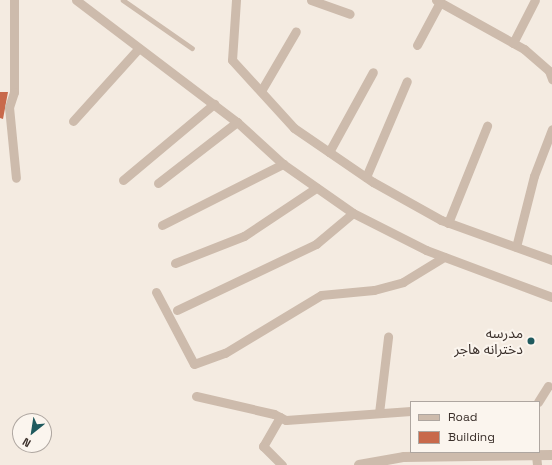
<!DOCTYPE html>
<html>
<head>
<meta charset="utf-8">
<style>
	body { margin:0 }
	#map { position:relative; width:552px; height:465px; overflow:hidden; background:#f4ebe1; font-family:"Space Grotesk","Noto Sans Arabic",sans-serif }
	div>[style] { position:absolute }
	.building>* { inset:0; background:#c8694b }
	.service>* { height:4.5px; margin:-2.25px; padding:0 2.25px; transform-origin:2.25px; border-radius:2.25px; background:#cdbbac }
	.minor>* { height:9px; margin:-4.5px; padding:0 4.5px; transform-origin:4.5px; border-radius:4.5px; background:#cdbbac }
	.tertiary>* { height:10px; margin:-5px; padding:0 5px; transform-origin:5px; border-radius:5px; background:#cdbbac }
	.dots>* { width:11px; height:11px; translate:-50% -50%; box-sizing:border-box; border:2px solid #fbf5ee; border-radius:50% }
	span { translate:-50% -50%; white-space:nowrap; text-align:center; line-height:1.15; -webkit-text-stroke:4px #fbf5ee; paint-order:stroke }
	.poi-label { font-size:14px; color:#3b302b }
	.right { translate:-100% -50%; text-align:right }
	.legend { position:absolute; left:410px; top:401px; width:130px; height:52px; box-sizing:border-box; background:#fbf5ee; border:1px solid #aea6a0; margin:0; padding:5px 7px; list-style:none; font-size:12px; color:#3b302b }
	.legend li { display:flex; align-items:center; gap:8px; height:20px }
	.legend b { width:20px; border:1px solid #aea6a0 }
	.north { position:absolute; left:12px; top:413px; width:40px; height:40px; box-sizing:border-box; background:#fbf5ee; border:1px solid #aea6a0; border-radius:50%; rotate:210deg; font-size:11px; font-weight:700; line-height:16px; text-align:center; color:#3b302b }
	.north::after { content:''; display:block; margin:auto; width:14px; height:18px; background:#1f5a5e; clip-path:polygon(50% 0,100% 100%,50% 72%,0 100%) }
</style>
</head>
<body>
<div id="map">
	<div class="building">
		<i style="clip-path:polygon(0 92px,8px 92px,3px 119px,0 118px)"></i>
	</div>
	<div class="service">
		<i style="left:123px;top:0;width:84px;rotate:34.8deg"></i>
	</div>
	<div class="minor">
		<i style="left:14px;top:0;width:92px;rotate:90deg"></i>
		<i style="left:14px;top:92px;width:16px;rotate:108deg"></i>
		<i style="left:9px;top:107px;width:71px;rotate:84.4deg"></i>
		<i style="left:76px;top:0;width:202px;rotate:37.2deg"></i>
		<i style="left:237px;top:122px;width:62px;rotate:42.4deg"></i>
		<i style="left:283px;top:164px;width:85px;rotate:35deg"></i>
		<i style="left:353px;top:213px;width:82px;rotate:26.9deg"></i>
		<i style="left:426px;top:250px;width:134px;rotate:20.5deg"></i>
		<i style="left:236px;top:0;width:60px;rotate:93.8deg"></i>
		<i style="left:232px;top:60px;width:92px;rotate:47.6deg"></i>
		<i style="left:294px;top:128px;width:96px;rotate:34.4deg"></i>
		<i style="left:373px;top:182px;width:78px;rotate:29.2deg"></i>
		<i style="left:441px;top:220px;width:118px;rotate:19.8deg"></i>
		<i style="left:311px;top:0;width:41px;rotate:19.7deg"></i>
		<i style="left:436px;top:0;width:101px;rotate:29.1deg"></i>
		<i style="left:524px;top:49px;width:33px;rotate:41deg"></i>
		<i style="left:549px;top:71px;width:9px;rotate:69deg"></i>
		<i style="left:513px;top:43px;width:48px;rotate:-62.9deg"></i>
		<i style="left:417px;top:45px;width:49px;rotate:-61.9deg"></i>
		<i style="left:261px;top:91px;width:69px;rotate:-59.7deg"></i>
		<i style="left:73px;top:121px;width:98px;rotate:-47.9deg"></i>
		<i style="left:329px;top:152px;width:91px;rotate:-61.2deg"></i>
		<i style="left:366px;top:177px;width:104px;rotate:-66.9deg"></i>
		<i style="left:123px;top:180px;width:119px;rotate:-39.9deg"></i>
		<i style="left:158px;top:183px;width:100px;rotate:-37.7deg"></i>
		<i style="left:448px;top:223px;width:105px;rotate:-68.1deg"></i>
		<i style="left:162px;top:225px;width:136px;rotate:-26.8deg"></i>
		<i style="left:516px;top:247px;width:73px;rotate:-75.8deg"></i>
		<i style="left:534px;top:176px;width:50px;rotate:-69deg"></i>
		<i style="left:175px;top:263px;width:74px;rotate:-21.4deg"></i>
		<i style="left:244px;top:236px;width:87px;rotate:-33.7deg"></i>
		<i style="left:156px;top:292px;width:81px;rotate:62.2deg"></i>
		<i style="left:194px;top:364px;width:33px;rotate:-20deg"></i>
		<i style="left:225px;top:353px;width:112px;rotate:-31.1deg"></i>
		<i style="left:321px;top:295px;width:53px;rotate:-5.4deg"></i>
		<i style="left:374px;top:290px;width:30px;rotate:-15deg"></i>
		<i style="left:403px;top:282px;width:48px;rotate:-31.4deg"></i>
		<i style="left:177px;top:310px;width:154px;rotate:-25.4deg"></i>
		<i style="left:316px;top:244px;width:48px;rotate:-40deg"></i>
		<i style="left:196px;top:396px;width:80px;rotate:13deg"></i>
		<i style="left:274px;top:414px;width:13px;rotate:27deg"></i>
		<i style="left:286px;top:420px;width:125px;rotate:-4.1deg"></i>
		<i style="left:538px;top:402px;width:19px;rotate:-58deg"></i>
		<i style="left:379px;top:413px;width:77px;rotate:-83.2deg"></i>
		<i style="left:280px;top:417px;width:34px;rotate:120deg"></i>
		<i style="left:263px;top:446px;width:27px;rotate:45deg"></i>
		<i style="left:536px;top:455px;width:10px;rotate:84deg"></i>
	</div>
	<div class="tertiary">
		<i style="left:359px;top:465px;width:46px;rotate:-10.1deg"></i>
		<i style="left:404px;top:457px;width:148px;rotate:-0.8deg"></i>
	</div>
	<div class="dots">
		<i style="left:531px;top:341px;background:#1f5a5e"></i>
	</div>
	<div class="poi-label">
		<span class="right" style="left:523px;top:341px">مدرسه<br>دخترانه هاجر</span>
	</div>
	<ul class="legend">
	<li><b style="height:5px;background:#cdbbac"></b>Road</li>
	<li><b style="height:11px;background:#c8694b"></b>Building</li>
	</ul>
	<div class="north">N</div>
</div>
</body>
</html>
